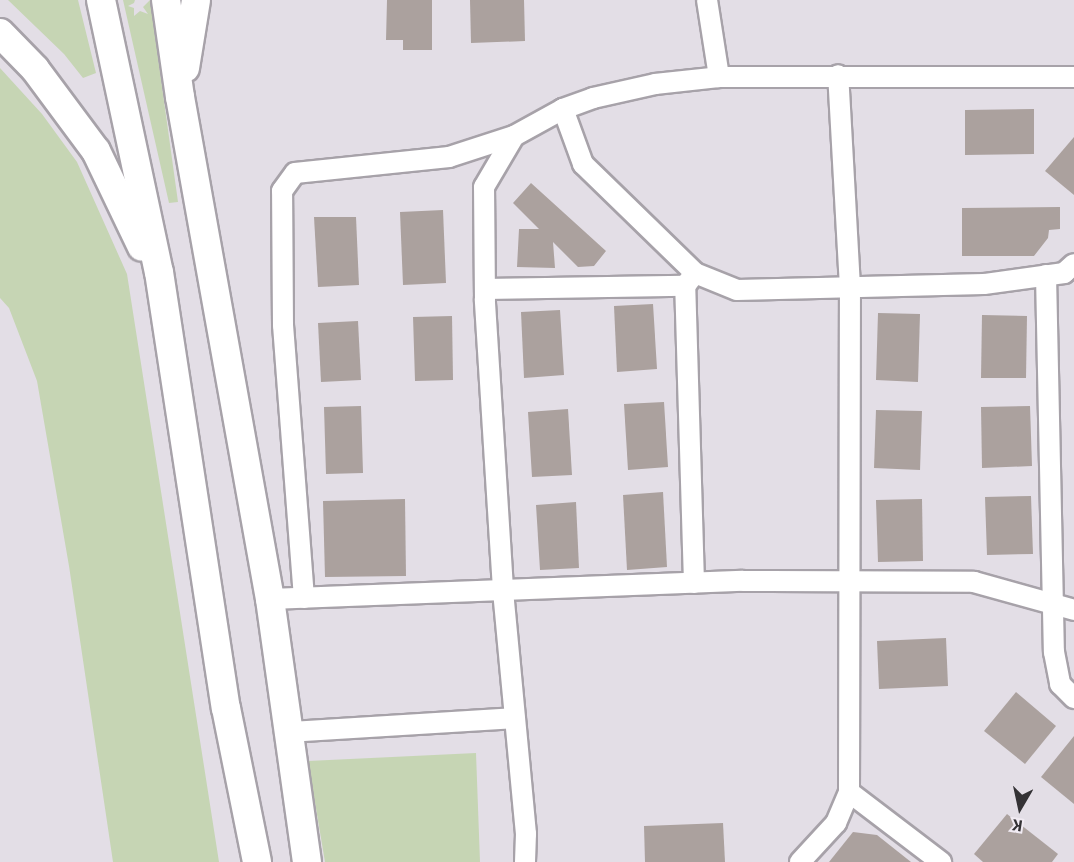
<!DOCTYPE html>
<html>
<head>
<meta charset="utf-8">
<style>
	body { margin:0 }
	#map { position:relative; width:1074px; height:862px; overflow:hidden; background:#e3dee6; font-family:"Exo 2",sans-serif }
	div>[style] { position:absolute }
	.green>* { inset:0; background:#c6d5b4 }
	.building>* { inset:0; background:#aba19e }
	.roads { filter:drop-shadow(2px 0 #a7a2a9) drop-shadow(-2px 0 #a7a2a9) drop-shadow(0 2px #a7a2a9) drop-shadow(0 -2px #a7a2a9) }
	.minor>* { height:20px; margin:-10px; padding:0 10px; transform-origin:10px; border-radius:10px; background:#fff }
	.secondary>* { height:28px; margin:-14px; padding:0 14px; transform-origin:14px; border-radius:14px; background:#fff }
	span { translate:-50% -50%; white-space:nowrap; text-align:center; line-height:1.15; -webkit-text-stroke:4.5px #f1ebf3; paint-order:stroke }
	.north { position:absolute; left:990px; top:778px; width:60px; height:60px; -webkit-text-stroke:4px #f1ebf3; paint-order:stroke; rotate:189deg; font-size:16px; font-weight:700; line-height:24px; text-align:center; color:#343235 }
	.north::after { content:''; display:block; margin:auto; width:21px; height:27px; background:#343235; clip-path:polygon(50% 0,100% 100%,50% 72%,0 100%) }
</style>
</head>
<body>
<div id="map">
	<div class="green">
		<i style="clip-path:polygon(8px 0,78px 0,96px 73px,83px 78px,64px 54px)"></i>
		<i style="clip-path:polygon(123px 0,135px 0,134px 3px,128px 6px,134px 8px,134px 16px,140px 11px,148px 14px,143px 7px,150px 0,178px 202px,169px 203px)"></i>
		<i style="clip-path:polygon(0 68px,42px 114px,77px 162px,127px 274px,219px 862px,113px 862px,69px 566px,37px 381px,9px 308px,0 298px)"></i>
		<i style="clip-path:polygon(476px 753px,480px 862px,325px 862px,308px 761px)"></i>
	</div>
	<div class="building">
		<i style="clip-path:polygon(387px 0,432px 0,432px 50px,403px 50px,403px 40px,386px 40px)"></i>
		<i style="clip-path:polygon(470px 0,524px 0,525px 41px,471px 43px)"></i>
		<i style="clip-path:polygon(1034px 109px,1034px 154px,965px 155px,965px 110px)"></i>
		<i style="clip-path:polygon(1074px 137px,1074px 195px,1045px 171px)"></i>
		<i style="clip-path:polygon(531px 183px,606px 251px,594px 266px,578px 267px,553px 242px,555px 268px,517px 267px,519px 229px,539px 229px,513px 203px)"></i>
		<i style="clip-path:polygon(1060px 207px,1060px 229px,1049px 230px,1048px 238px,1034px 256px,962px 256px,962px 208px)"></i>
		<i style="clip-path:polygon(443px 210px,446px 283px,403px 285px,400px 212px)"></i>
		<i style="clip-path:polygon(314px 217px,356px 217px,359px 285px,318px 287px)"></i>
		<i style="clip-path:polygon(653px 304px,657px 369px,617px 372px,614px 306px)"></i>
		<i style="clip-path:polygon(560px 310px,564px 375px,524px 378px,521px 312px)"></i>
		<i style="clip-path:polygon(878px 313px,920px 314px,918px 382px,876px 380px)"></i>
		<i style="clip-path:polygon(982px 315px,1027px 316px,1026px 378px,981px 378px)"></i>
		<i style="clip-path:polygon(452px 316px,453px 380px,415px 381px,413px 317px)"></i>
		<i style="clip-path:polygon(358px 321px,361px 380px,321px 382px,318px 323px)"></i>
		<i style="clip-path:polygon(664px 402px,668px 467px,628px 470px,624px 404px)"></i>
		<i style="clip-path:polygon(361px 406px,363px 473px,326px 474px,324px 407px)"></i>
		<i style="clip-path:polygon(1030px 406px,1032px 466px,982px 468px,981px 407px)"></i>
		<i style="clip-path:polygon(568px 409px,572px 475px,532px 477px,528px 412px)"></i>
		<i style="clip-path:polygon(876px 410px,922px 411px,920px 470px,874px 468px)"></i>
		<i style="clip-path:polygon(663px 492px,667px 567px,627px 570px,623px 495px)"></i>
		<i style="clip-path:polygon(1031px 496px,1033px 554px,987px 555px,985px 497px)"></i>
		<i style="clip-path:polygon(405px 499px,406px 576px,325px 577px,323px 501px)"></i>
		<i style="clip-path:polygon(922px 499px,923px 561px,878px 562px,876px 500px)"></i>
		<i style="clip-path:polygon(576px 502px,579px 568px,540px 570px,536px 505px)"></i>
		<i style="clip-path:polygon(946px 638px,948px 686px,879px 689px,877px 641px)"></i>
		<i style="clip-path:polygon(1016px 692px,1056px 726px,1025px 764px,984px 731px)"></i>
		<i style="clip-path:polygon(1074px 736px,1074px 804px,1041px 777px)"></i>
		<i style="clip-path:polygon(1007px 814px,1058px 854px,1052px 862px,983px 862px,974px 854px)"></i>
		<i style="clip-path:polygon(723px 823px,725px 862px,645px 862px,644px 826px)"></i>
		<i style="clip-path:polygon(853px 832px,877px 835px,911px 862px,829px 862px)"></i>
	</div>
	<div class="roads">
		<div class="minor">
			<i style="left:707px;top:0;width:78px;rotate:81.1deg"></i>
			<i style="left:563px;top:109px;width:59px;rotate:70deg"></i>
			<i style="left:583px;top:164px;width:156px;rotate:44.2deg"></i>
			<i style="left:695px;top:273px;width:45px;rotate:22deg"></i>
			<i style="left:737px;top:290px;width:247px;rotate:-1.4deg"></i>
			<i style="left:984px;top:284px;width:81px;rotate:-7.8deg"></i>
			<i style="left:1064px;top:273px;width:13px;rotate:-42deg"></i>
			<i style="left:1046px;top:275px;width:377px;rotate:88.8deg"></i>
			<i style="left:1054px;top:652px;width:33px;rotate:79deg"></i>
			<i style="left:1060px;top:684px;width:20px;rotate:45deg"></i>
			<i style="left:485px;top:289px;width:200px;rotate:-0.9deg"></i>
			<i style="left:694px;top:583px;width:297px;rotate:-91.7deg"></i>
			<i style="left:685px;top:286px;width:16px;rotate:-52deg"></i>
			<i style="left:304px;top:598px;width:274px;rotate:-94.4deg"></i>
			<i style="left:283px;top:325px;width:134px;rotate:-90.4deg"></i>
			<i style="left:282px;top:191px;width:22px;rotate:-54deg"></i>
			<i style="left:295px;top:173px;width:155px;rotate:-5.9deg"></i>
			<i style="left:449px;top:157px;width:68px;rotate:-17.9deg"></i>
			<i style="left:270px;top:599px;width:473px;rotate:-2.2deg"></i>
			<i style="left:743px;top:581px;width:231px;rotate:0.2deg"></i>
			<i style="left:974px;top:582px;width:104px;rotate:15.6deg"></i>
			<i style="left:289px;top:732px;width:226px;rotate:-3.5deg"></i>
			<i style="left:849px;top:792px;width:116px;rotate:37.3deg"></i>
			<i style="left:525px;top:862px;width:28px;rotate:-88deg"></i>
			<i style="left:526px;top:834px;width:246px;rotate:-95.4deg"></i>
			<i style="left:503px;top:589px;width:291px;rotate:-93.6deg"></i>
			<i style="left:485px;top:299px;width:112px;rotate:-90.5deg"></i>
			<i style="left:484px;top:187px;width:59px;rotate:-59.5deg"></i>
			<i style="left:514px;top:136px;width:56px;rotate:-28.9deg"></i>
			<i style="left:563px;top:109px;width:32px;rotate:-20deg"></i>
			<i style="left:593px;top:98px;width:64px;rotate:-12.7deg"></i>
			<i style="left:655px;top:84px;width:64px;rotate:-6.2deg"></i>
			<i style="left:719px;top:77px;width:355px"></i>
			<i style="left:800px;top:862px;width:53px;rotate:-47.3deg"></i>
			<i style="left:836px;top:823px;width:34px;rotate:-67deg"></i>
			<i style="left:849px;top:792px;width:505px;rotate:-89.89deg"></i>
			<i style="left:850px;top:287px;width:212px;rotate:-93.2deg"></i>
		</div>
		<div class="secondary">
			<i style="left:101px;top:0;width:278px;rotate:78deg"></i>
			<i style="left:159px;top:272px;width:441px;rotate:81.3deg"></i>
			<i style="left:226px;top:708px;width:157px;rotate:78.6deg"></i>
			<i style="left:166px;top:0;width:98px;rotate:81.8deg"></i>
			<i style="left:180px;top:97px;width:510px;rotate:79.84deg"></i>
			<i style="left:270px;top:599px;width:266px;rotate:82deg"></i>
			<i style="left:0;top:33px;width:50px;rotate:45.8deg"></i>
			<i style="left:35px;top:69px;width:102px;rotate:53.4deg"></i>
			<i style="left:96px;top:151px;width:106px;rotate:64.4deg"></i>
			<i style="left:185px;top:68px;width:69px;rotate:-80.8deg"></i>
		</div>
	</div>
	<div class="north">K</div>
</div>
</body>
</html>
